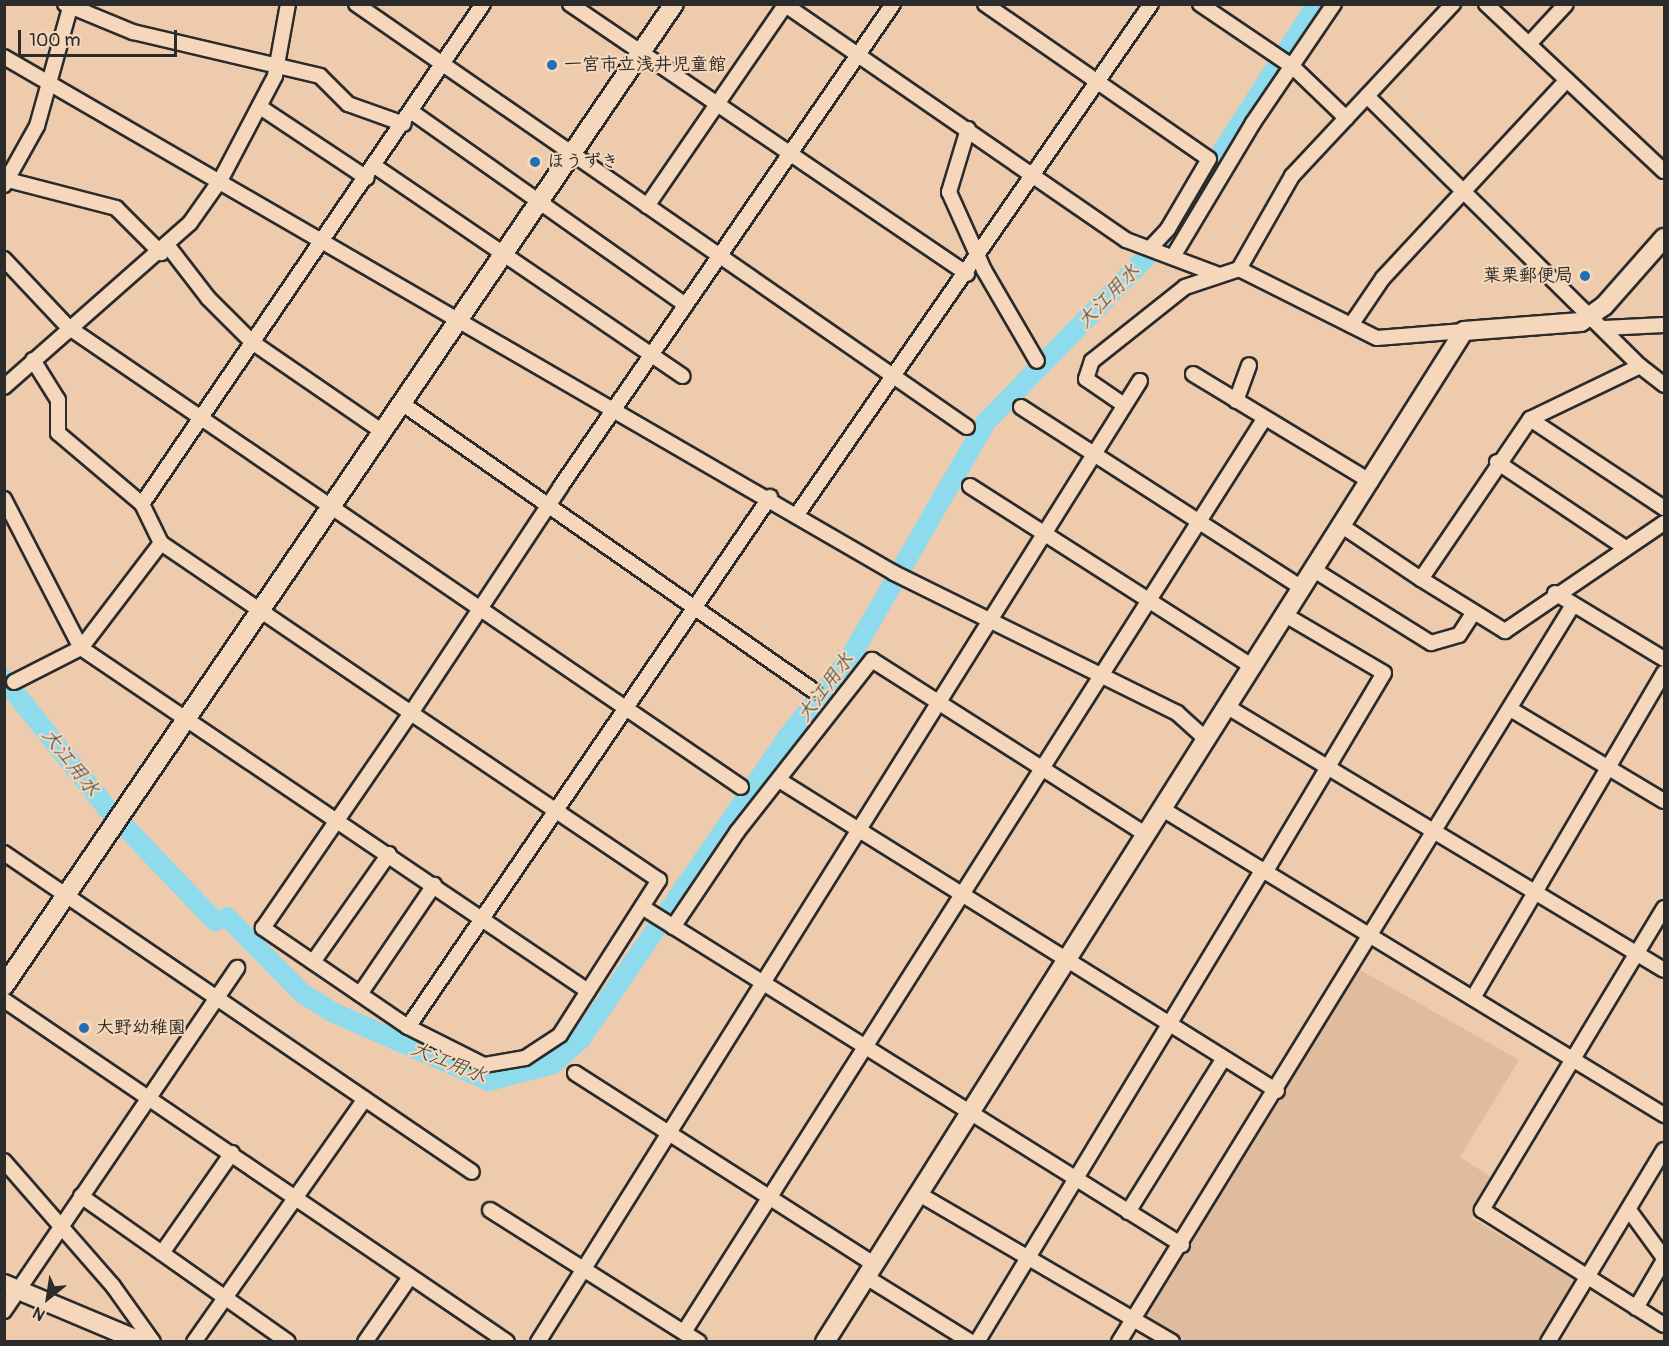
<!DOCTYPE html>
<html>
<head>
<meta charset="utf-8">
<style>
	body { margin:0 }
	#map { position:relative; width:1669px; height:1346px; overflow:hidden; background:#edcbac; font-family:Pangolin,"Klee One",sans-serif }
	div>[style] { position:absolute }
	.built>* { inset:0; background:#dfbc9d }
	.river>* { height:20px; margin:-10px; padding:0 10px; transform-origin:10px; border-radius:10px; background:#8edbee }
	.roads { filter:drop-shadow(2px 0 #2b2b2b) drop-shadow(-2px 0 #2b2b2b) drop-shadow(0 2px #2b2b2b) drop-shadow(0 -2px #2b2b2b) }
	.street>* { height:14px; margin:-7px; padding:0 7px; transform-origin:7px; border-radius:7px; background:#f5d8bb }
	.secondary>* { height:18px; margin:-9px; padding:0 9px; transform-origin:9px; border-radius:9px; background:#f5d8bb }
	.dots>* { width:16px; height:16px; translate:-50% -50%; box-sizing:border-box; border:3px solid #f5d8bb; border-radius:50% }
	span { translate:-50% -50%; white-space:nowrap; text-align:center; line-height:1.15; -webkit-text-stroke:4.5px #f5d8bb; paint-order:stroke }
	.poi-label { font-size:18px; color:#2b2b2b; font-weight:700 }
	.left { translate:0 -50%; text-align:left }
	.right { translate:-100% -50%; text-align:right }
	.water-label { font-size:20px; color:#3a4548; font-style:italic }
	.frame { position:absolute; inset:0; border:6px solid #2b2b2b; pointer-events:none }
	.north { position:absolute; left:18px; top:1268px; width:60px; height:60px; -webkit-text-stroke:4px #f5d8bb; paint-order:stroke; rotate:210deg; font-size:16px; font-weight:700; line-height:24px; text-align:center; color:#2b2b2b }
	.north::after { content:''; display:block; margin:auto; width:21px; height:27px; background:#2b2b2b; clip-path:polygon(50% 0,100% 100%,50% 72%,0 100%) }
	.scale { position:absolute; left:18px; top:30px; width:159px; height:27px; box-sizing:border-box; border:3px solid #2b2b2b; border-top:0; padding-left:8px; font-size:18px; line-height:21px; white-space:nowrap; color:#2b2b2b; -webkit-text-stroke:4px #f5d8bb; paint-order:stroke }
</style>
</head>
<body>
<div id="map">
	<div class="built">
		<i style="clip-path:polygon(1355px 967px,1519px 1060px,1460px 1157px,1496px 1180px,1472px 1218px,1577px 1281px,1539px 1341px,1186px 1341px,1144px 1317px)"></i>
	</div>
	<div class="river">
		<i style="left:1200px;top:186px;width:216px;rotate:-57.3deg"></i>
		<i style="left:4px;top:679px;width:164px;rotate:51.4deg"></i>
		<i style="left:106px;top:807px;width:158px;rotate:46.3deg"></i>
		<i style="left:227px;top:917px;width:107px;rotate:45.4deg"></i>
		<i style="left:302px;top:993px;width:36px;rotate:32deg"></i>
		<i style="left:332px;top:1012px;width:171px;rotate:23.7deg"></i>
		<i style="left:489px;top:1081px;width:66px;rotate:-14.9deg"></i>
		<i style="left:553px;top:1064px;width:36px;rotate:-42deg"></i>
		<i style="left:580px;top:1040px;width:365px;rotate:-55.6deg"></i>
		<i style="left:786px;top:739px;width:105px;rotate:-51.9deg"></i>
		<i style="left:851px;top:656px;width:270px;rotate:-60deg"></i>
		<i style="left:986px;top:422px;width:257px;rotate:-45.8deg"></i>
	</div>
	<div class="roads">
		<div class="street">
			<i style="left:65px;top:4px;width:74px;rotate:22.4deg"></i>
			<i style="left:133px;top:32px;width:192px;rotate:13.2deg"></i>
			<i style="left:320px;top:76px;width:40px;rotate:45deg"></i>
			<i style="left:348px;top:104px;width:59px;rotate:19.7deg"></i>
			<i style="left:356px;top:4px;width:743px;rotate:34.7deg"></i>
			<i style="left:570px;top:4px;width:480px;rotate:34.2deg"></i>
			<i style="left:784px;top:4px;width:416px;rotate:34.6deg"></i>
			<i style="left:1126px;top:240px;width:99px;rotate:20.6deg"></i>
			<i style="left:985px;top:4px;width:272px;rotate:34.7deg"></i>
			<i style="left:1209px;top:159px;width:81px;rotate:120.4deg"></i>
			<i style="left:1168px;top:229px;width:25px;rotate:133deg"></i>
			<i style="left:1200px;top:4px;width:112px;rotate:34.1deg"></i>
			<i style="left:1293px;top:67px;width:74px;rotate:43.9deg"></i>
			<i style="left:1486px;top:4px;width:244px;rotate:43.2deg"></i>
			<i style="left:1529px;top:44px;width:54px;rotate:-47.2deg"></i>
			<i style="left:4px;top:57px;width:1029px;rotate:30.1deg"></i>
			<i style="left:894px;top:573px;width:316px;rotate:26.3deg"></i>
			<i style="left:1177px;top:713px;width:39px;rotate:42deg"></i>
			<i style="left:1367px;top:96px;width:384px;rotate:44.7deg"></i>
			<i style="left:1640px;top:366px;width:31px;rotate:38deg"></i>
			<i style="left:260px;top:107px;width:128px;rotate:33.6deg"></i>
			<i style="left:412px;top:112px;width:335px;rotate:35.2deg"></i>
			<i style="left:968px;top:129px;width:66px;rotate:106.8deg"></i>
			<i style="left:949px;top:192px;width:85px;rotate:65.8deg"></i>
			<i style="left:984px;top:270px;width:105px;rotate:59.8deg"></i>
			<i style="left:376px;top:167px;width:371px;rotate:34.3deg"></i>
			<i style="left:4px;top:179px;width:116px;rotate:14.5deg"></i>
			<i style="left:116px;top:208px;width:64px;rotate:45deg"></i>
			<i style="left:4px;top:185px;width:68px;rotate:-60.8deg"></i>
			<i style="left:37px;top:126px;width:127px;rotate:-74.4deg"></i>
			<i style="left:647px;top:206px;width:244px;rotate:-55.5deg"></i>
			<i style="left:168px;top:246px;width:66px;rotate:52.4deg"></i>
			<i style="left:208px;top:298px;width:62px;rotate:45deg"></i>
			<i style="left:252px;top:342px;width:155px;rotate:34.5deg"></i>
			<i style="left:1174px;top:255px;width:154px;rotate:-59.1deg"></i>
			<i style="left:1253px;top:123px;width:144px;rotate:-55.8deg"></i>
			<i style="left:4px;top:259px;width:93px;rotate:46.7deg"></i>
			<i style="left:68px;top:327px;width:815px;rotate:34.35deg"></i>
			<i style="left:1239px;top:269px;width:154px;rotate:26.6deg"></i>
			<i style="left:1377px;top:338px;width:87px;rotate:-4.6deg"></i>
			<i style="left:1351px;top:325px;width:57px;rotate:-55.8deg"></i>
			<i style="left:1383px;top:278px;width:270px;rotate:-47.1deg"></i>
			<i style="left:1604px;top:328px;width:60px;rotate:-2.9deg"></i>
			<i style="left:33px;top:360px;width:47px;rotate:58deg"></i>
			<i style="left:58px;top:400px;width:33px;rotate:90deg"></i>
			<i style="left:58px;top:433px;width:110px;rotate:40.2deg"></i>
			<i style="left:142px;top:504px;width:43px;rotate:64deg"></i>
			<i style="left:161px;top:543px;width:302px;rotate:34.2deg"></i>
			<i style="left:411px;top:713px;width:299px;rotate:34deg"></i>
			<i style="left:659px;top:880px;width:184px;rotate:122.6deg"></i>
			<i style="left:560px;top:1035px;width:42px;rotate:146.7deg"></i>
			<i style="left:525px;top:1058px;width:42px;rotate:170.3deg"></i>
			<i style="left:484px;top:1065px;width:85px;rotate:-153.4deg"></i>
			<i style="left:408px;top:1027px;width:176px;rotate:-145.7deg"></i>
			<i style="left:263px;top:928px;width:261px;rotate:-55.5deg"></i>
			<i style="left:411px;top:713px;width:272px;rotate:-56.5deg"></i>
			<i style="left:561px;top:486px;width:585px;rotate:-55.44deg"></i>
			<i style="left:1193px;top:374px;width:208px;rotate:31.2deg"></i>
			<i style="left:4px;top:387px;width:248px;rotate:-41.4deg"></i>
			<i style="left:190px;top:223px;width:54px;rotate:-54.8deg"></i>
			<i style="left:221px;top:179px;width:116px;rotate:-62.3deg"></i>
			<i style="left:275px;top:76px;width:73px;rotate:-79.8deg"></i>
			<i style="left:1236px;top:401px;width:38px;rotate:-70deg"></i>
			<i style="left:400px;top:402px;width:505px;rotate:34.92deg"></i>
			<i style="left:1124px;top:405px;width:46px;rotate:-145.6deg"></i>
			<i style="left:1086px;top:379px;width:19px;rotate:-72deg"></i>
			<i style="left:1092px;top:361px;width:119px;rotate:-38.5deg"></i>
			<i style="left:1185px;top:287px;width:57px;rotate:-18.4deg"></i>
			<i style="left:1239px;top:269px;width:107px;rotate:-60.3deg"></i>
			<i style="left:1292px;top:176px;width:236px;rotate:-46.9deg"></i>
			<i style="left:1021px;top:407px;width:334px;rotate:32.8deg"></i>
			<i style="left:1530px;top:419px;width:161px;rotate:33.6deg"></i>
			<i style="left:1497px;top:462px;width:153px;rotate:33.8deg"></i>
			<i style="left:970px;top:486px;width:335px;rotate:32.6deg"></i>
			<i style="left:4px;top:499px;width:168px;rotate:62.7deg"></i>
			<i style="left:81px;top:648px;width:612px;rotate:34.08deg"></i>
			<i style="left:142px;top:504px;width:605px;rotate:-55.71deg"></i>
			<i style="left:798px;top:513px;width:619px;rotate:-55.26deg"></i>
			<i style="left:1342px;top:526px;width:95px;rotate:33.9deg"></i>
			<i style="left:1421px;top:579px;width:194px;rotate:-55.7deg"></i>
			<i style="left:1530px;top:419px;width:122px;rotate:-25.7deg"></i>
			<i style="left:1314px;top:570px;width:138px;rotate:32deg"></i>
			<i style="left:1431px;top:643px;width:29px;rotate:-16deg"></i>
			<i style="left:1459px;top:635px;width:27px;rotate:-57deg"></i>
			<i style="left:1421px;top:579px;width:99px;rotate:31.8deg"></i>
			<i style="left:1505px;top:631px;width:192px;rotate:-34.2deg"></i>
			<i style="left:1555px;top:593px;width:127px;rotate:31.2deg"></i>
			<i style="left:14px;top:682px;width:75px;rotate:-26.9deg"></i>
			<i style="left:81px;top:648px;width:132px;rotate:-52.7deg"></i>
			<i style="left:1226px;top:706px;width:511px;rotate:31.08deg"></i>
			<i style="left:1512px;top:710px;width:177px;rotate:30.9deg"></i>
			<i style="left:779px;top:780px;width:587px;rotate:31.98deg"></i>
			<i style="left:1164px;top:810px;width:586px;rotate:31.38deg"></i>
			<i style="left:4px;top:853px;width:566px;rotate:34.28deg"></i>
			<i style="left:1266px;top:871px;width:230px;rotate:-59.2deg"></i>
			<i style="left:1384px;top:673px;width:115px;rotate:-149.6deg"></i>
			<i style="left:642px;top:907px;width:637px;rotate:32.04deg"></i>
			<i style="left:1664px;top:908px;width:353px;rotate:121.1deg"></i>
			<i style="left:1482px;top:1210px;width:215px;rotate:32.3deg"></i>
			<i style="left:673px;top:927px;width:115px;rotate:-56deg"></i>
			<i style="left:737px;top:832px;width:219px;rotate:-51.9deg"></i>
			<i style="left:872px;top:660px;width:326px;rotate:32.5deg"></i>
			<i style="left:313px;top:962px;width:132px;rotate:-54.9deg"></i>
			<i style="left:360px;top:994px;width:132px;rotate:-55.8deg"></i>
			<i style="left:1473px;top:998px;width:377px;rotate:-59.6deg"></i>
			<i style="left:4px;top:1000px;width:608px;rotate:34.21deg"></i>
			<i style="left:408px;top:1027px;width:642px;rotate:-55.67deg"></i>
			<i style="left:575px;top:1073px;width:355px;rotate:32.6deg"></i>
			<i style="left:4px;top:1161px;width:166px;rotate:48.9deg"></i>
			<i style="left:113px;top:1286px;width:69px;rotate:54.5deg"></i>
			<i style="left:919px;top:1194px;width:293px;rotate:30.3deg"></i>
			<i style="left:81px;top:1196px;width:253px;rotate:35.2deg"></i>
			<i style="left:490px;top:1210px;width:247px;rotate:32.3deg"></i>
			<i style="left:1629px;top:1210px;width:59px;rotate:53.9deg"></i>
			<i style="left:1128px;top:1212px;width:181px;rotate:-58.1deg"></i>
			<i style="left:162px;top:1253px;width:122px;rotate:-55deg"></i>
			<i style="left:866px;top:1277px;width:123px;rotate:31.8deg"></i>
			<i style="left:1636px;top:1308px;width:56px;rotate:-59.7deg"></i>
			<i style="left:4px;top:1311px;width:415px;rotate:-55.8deg"></i>
			<i style="left:684px;top:1332px;width:1082px;rotate:-57.57deg"></i>
			<i style="left:194px;top:1342px;width:297px;rotate:-54.9deg"></i>
			<i style="left:365px;top:1342px;width:79px;rotate:-55.3deg"></i>
			<i style="left:538px;top:1342px;width:1134px;rotate:-57.94deg"></i>
			<i style="left:977px;top:1342px;width:553px;rotate:-58.84deg"></i>
			<i style="left:1119px;top:1342px;width:866px;rotate:-58.37deg"></i>
			<i style="left:1548px;top:1342px;width:224px;rotate:-58.9deg"></i>
		</div>
		<div class="secondary">
			<i style="left:4px;top:986px;width:1189px;rotate:-55.7deg"></i>
			<i style="left:4px;top:1284px;width:150px;rotate:22.8deg"></i>
			<i style="left:825px;top:1342px;width:1196px;rotate:-57.71deg"></i>
			<i style="left:1464px;top:331px;width:117px;rotate:-4.4deg"></i>
			<i style="left:1581px;top:322px;width:28px;rotate:-35deg"></i>
			<i style="left:1604px;top:306px;width:91px;rotate:-48.6deg"></i>
		</div>
	</div>
	<div class="dots">
		<i style="left:552px;top:65px;background:#1f6fb2"></i>
		<i style="left:535px;top:162px;background:#1f6fb2"></i>
		<i style="left:1585px;top:276px;background:#1f6fb2"></i>
		<i style="left:84px;top:1028px;background:#1f6fb2"></i>
	</div>
	<div class="poi-label">
		<span class="left" style="left:564px;top:65px">一宮市立浅井児童館</span>
		<span class="left" style="left:547px;top:162px">ほうずき</span>
		<span class="right" style="left:1573px;top:276px">葉栗郵便局</span>
		<span class="left" style="left:96px;top:1028px">大野幼稚園</span>
	</div>
	<div class="water-label">
		<span style="left:1108px;top:296px;rotate:-46deg">大江用水</span>
		<span style="left:825px;top:687px;rotate:-53deg">大江用水</span>
		<span style="left:71px;top:762px;rotate:52deg">大江用水</span>
		<span style="left:449px;top:1062px;rotate:22deg">大江用水</span>
	</div>
	<div class="frame"></div>
	<div class="north">N</div>
	<div class="scale">100 m</div>
</div>
</body>
</html>
